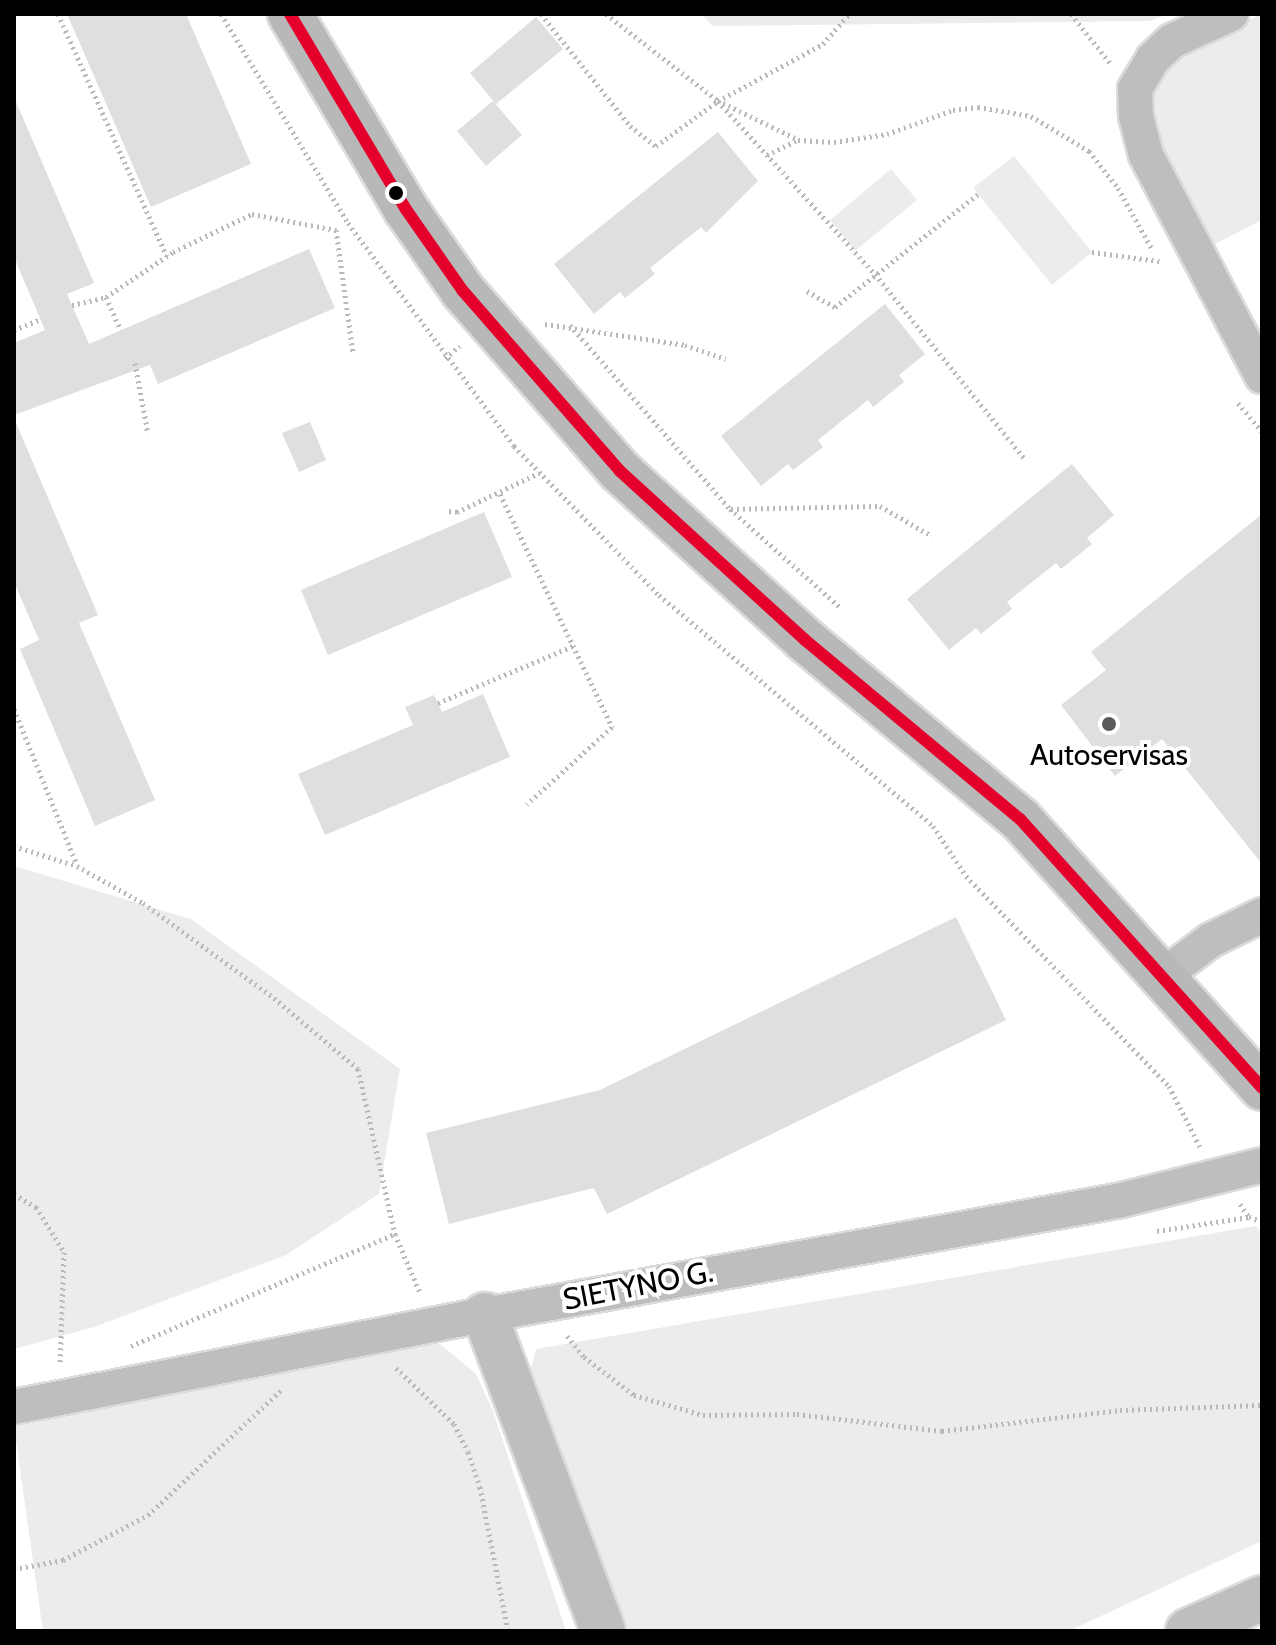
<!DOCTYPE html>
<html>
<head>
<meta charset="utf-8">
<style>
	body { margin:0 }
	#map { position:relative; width:1276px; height:1645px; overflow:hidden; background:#fff; font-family:Cabin,sans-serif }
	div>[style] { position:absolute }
	.green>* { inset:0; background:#ececec }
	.building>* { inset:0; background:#dfdfdf }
	.path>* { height:5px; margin-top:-2.5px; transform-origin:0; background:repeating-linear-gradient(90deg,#b9b9b9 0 2px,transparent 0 6px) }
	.roads { filter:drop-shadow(2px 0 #dbdbdb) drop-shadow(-2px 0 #dbdbdb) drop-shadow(0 2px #dbdbdb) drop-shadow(0 -2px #dbdbdb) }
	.minor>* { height:34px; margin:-17px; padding:0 17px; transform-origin:17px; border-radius:17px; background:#bebebe }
	.secondary>* { height:44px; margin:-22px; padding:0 22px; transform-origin:22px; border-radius:22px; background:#b8b8b8 }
	.trunk>* { height:44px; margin:-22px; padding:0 22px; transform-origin:22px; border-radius:22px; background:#bebebe }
	.bus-1>* { height:12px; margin:-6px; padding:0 6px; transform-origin:6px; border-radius:6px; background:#e4002b }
	.dots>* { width:22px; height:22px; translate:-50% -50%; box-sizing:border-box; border:4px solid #fff; border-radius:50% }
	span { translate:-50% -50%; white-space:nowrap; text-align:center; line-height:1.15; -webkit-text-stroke:8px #fff; paint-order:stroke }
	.poi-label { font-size:30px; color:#000 }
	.street-label { font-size:30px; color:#000 }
	.frame { position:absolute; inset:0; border:16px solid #000; pointer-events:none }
</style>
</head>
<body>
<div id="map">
	<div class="green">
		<i style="clip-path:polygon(702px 14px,1167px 14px,1150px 21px,712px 26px)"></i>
		<i style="clip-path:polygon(1262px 14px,1262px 220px,1211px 246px,1164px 158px,1147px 111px,1156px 73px,1200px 41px)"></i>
		<i style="clip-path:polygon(1014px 156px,1092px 252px,1052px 285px,973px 188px)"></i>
		<i style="clip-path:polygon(891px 169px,917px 200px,855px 251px,830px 220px)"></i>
		<i style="clip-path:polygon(14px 866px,191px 919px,400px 1069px,379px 1194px,286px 1255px,94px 1327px,14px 1349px)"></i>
		<i style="clip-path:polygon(1256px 1226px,1262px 1234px,1262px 1541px,1069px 1631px,629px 1631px,529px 1376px,536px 1349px)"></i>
		<i style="clip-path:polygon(407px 1344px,440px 1344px,476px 1374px,493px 1411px,566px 1631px,43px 1631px,14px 1427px)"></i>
	</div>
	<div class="building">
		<i style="clip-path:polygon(67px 14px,186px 14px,251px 164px,151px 207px)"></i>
		<i style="clip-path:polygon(536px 17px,563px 49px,496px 104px,470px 73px)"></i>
		<i style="clip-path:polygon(14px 97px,94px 283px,67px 294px,89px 344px,309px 249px,335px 308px,158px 384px,150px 365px,14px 415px,14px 343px,45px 330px,14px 257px)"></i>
		<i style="clip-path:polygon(493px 101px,522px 135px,486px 166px,457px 131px)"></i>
		<i style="clip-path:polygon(718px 132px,758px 181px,706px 233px,701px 227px,650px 268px,655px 274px,625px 298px,620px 292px,594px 314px,554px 264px)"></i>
		<i style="clip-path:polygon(885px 304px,925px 354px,899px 375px,904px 382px,873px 407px,868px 400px,818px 440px,823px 447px,793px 470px,788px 464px,761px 486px,721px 436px)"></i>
		<i style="clip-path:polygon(14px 418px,98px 615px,79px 623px,155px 800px,95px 826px,20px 649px,39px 640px,14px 582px)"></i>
		<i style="clip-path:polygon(310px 422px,326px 460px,299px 472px,282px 433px)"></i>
		<i style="clip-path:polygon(1072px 464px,1114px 515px,1087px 538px,1092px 544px,1061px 569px,1056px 563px,1007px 602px,1012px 609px,981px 634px,976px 628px,949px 650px,907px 599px)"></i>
		<i style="clip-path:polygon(484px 512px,512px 577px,328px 655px,301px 590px)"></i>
		<i style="clip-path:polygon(1262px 514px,1262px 864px,1162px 739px,1115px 776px,1061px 705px,1106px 670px,1091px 652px)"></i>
		<i style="clip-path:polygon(483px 694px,510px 757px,325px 835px,298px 774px,413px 725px,405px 707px,434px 695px,442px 712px)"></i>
		<i style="clip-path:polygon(956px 917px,1006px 1020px,607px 1214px,594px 1188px,449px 1224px,426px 1133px,600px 1090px)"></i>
	</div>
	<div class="path">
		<i style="left:58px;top:14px;width:265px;rotate:65.8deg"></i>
		<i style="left:221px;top:14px;width:245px;rotate:58.7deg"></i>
		<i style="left:348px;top:223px;width:278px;rotate:53.3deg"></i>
		<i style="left:514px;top:446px;width:208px;rotate:45.8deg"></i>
		<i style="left:659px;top:595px;width:358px;rotate:40.1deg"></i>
		<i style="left:933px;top:826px;width:60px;rotate:56.6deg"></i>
		<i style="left:966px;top:876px;width:292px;rotate:46deg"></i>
		<i style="left:1169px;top:1086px;width:68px;rotate:63.1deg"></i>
		<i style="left:541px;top:14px;width:143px;rotate:51.5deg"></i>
		<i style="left:630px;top:126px;width:33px;rotate:38deg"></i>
		<i style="left:656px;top:146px;width:77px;rotate:-36deg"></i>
		<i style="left:718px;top:101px;width:119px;rotate:-28.5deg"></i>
		<i style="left:823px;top:44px;width:40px;rotate:-49deg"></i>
		<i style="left:606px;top:14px;width:142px;rotate:37.8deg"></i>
		<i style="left:718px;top:101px;width:234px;rotate:47.8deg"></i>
		<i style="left:875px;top:274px;width:238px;rotate:51deg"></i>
		<i style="left:1071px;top:14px;width:63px;rotate:51.5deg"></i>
		<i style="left:723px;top:103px;width:82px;rotate:25.9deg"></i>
		<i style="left:767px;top:155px;width:34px;rotate:-26deg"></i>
		<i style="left:798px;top:140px;width:36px;rotate:3deg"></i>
		<i style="left:834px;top:142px;width:54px;rotate:-8.6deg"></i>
		<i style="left:887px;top:134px;width:70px;rotate:-20deg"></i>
		<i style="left:953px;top:110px;width:25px;rotate:-7deg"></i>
		<i style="left:978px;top:107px;width:54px;rotate:9.6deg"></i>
		<i style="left:1031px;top:116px;width:68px;rotate:31.1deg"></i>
		<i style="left:1089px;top:151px;width:47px;rotate:51.9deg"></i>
		<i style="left:1118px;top:188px;width:72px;rotate:60.9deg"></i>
		<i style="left:1092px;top:252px;width:68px;rotate:7.7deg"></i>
		<i style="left:807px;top:291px;width:32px;rotate:30deg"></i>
		<i style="left:835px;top:307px;width:182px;rotate:-38.3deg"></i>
		<i style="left:106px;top:297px;width:81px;rotate:-33.9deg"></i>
		<i style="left:173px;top:252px;width:88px;rotate:-25.7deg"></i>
		<i style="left:252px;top:214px;width:86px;rotate:10.8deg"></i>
		<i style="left:336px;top:230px;width:123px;rotate:82.1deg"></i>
		<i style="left:72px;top:305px;width:35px;rotate:-13deg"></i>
		<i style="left:106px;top:297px;width:36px;rotate:66deg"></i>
		<i style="left:545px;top:324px;width:142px;rotate:8.5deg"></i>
		<i style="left:685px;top:345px;width:43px;rotate:18.9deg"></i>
		<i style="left:570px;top:325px;width:244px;rotate:49deg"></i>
		<i style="left:730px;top:509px;width:150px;rotate:41.8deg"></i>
		<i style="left:14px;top:330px;width:29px;rotate:-22deg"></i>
		<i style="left:445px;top:358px;width:19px;rotate:-39deg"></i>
		<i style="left:135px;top:363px;width:72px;rotate:79.6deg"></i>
		<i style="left:1238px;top:403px;width:38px;rotate:50deg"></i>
		<i style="left:500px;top:494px;width:259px;rotate:64.3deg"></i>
		<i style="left:612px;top:727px;width:115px;rotate:137.8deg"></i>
		<i style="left:731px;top:509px;width:149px;rotate:-1.2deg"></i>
		<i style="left:880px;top:506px;width:60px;rotate:30deg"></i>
		<i style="left:449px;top:511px;width:8px;rotate:7deg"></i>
		<i style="left:457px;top:512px;width:91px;rotate:-25.4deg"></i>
		<i style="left:438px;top:703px;width:147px;rotate:-22.9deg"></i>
		<i style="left:14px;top:709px;width:168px;rotate:68deg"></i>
		<i style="left:14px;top:846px;width:66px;rotate:17.6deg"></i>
		<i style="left:77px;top:866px;width:76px;rotate:29.3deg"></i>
		<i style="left:143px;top:903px;width:162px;rotate:35.9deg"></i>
		<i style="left:274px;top:998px;width:110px;rotate:40.2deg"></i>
		<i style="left:358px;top:1069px;width:169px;rotate:77.4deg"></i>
		<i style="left:395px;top:1234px;width:64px;rotate:67deg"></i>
		<i style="left:14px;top:1194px;width:26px;rotate:31deg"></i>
		<i style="left:36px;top:1207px;width:53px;rotate:58.1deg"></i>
		<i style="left:64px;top:1252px;width:112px;rotate:92deg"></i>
		<i style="left:1240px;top:1204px;width:16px;rotate:55deg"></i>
		<i style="left:1157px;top:1231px;width:93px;rotate:-8.7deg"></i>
		<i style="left:1249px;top:1217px;width:14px;rotate:17deg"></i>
		<i style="left:567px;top:1336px;width:27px;rotate:51deg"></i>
		<i style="left:584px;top:1357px;width:63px;rotate:37.2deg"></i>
		<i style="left:634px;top:1395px;width:72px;rotate:16.2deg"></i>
		<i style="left:703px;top:1415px;width:94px;rotate:-0.6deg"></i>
		<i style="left:797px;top:1414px;width:146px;rotate:6.7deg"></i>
		<i style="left:942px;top:1431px;width:179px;rotate:-6.7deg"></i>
		<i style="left:1120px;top:1410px;width:142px;rotate:-2deg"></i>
		<i style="left:131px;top:1346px;width:287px;rotate:-23deg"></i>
		<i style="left:396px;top:1368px;width:81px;rotate:44deg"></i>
		<i style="left:454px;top:1424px;width:31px;rotate:63deg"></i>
		<i style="left:468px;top:1452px;width:37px;rotate:71deg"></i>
		<i style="left:480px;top:1487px;width:147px;rotate:79deg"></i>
		<i style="left:14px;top:1569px;width:50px;rotate:-10.4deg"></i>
		<i style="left:63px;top:1560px;width:96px;rotate:-27.9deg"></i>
		<i style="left:148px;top:1515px;width:183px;rotate:-43.2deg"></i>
	</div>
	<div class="roads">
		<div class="minor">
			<i style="left:1231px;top:14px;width:65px;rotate:155.4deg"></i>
			<i style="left:1172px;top:41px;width:26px;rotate:137deg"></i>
			<i style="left:1153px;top:59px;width:35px;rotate:121deg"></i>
			<i style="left:1135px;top:89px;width:27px;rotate:88deg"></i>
			<i style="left:1136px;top:116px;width:40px;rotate:75.6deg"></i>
			<i style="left:1146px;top:155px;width:250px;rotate:62.3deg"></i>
			<i style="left:1163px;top:976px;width:60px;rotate:-36.9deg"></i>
			<i style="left:1211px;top:940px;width:57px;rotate:-26.1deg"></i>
			<i style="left:14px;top:1407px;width:480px;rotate:-11.1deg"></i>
			<i style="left:485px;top:1315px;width:647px;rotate:-10.23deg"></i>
			<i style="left:1122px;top:1200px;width:144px;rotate:-14deg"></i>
		</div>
		<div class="secondary">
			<i style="left:290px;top:14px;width:226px;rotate:59.3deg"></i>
			<i style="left:405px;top:208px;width:101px;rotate:55.1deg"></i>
			<i style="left:463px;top:291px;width:239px;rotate:48.9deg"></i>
			<i style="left:620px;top:471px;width:251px;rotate:42.4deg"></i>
			<i style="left:805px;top:640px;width:280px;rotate:39.8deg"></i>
			<i style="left:1020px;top:819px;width:362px;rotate:48deg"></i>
		</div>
		<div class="trunk">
			<i style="left:485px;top:1315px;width:337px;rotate:69.5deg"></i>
			<i style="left:1188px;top:1631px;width:81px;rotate:-24deg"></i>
		</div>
	</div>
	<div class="bus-1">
		<i style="left:290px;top:14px;width:226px;rotate:59.3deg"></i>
		<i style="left:405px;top:208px;width:101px;rotate:55.1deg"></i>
		<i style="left:463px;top:291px;width:239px;rotate:48.9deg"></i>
		<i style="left:620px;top:471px;width:251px;rotate:42.4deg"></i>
		<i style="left:805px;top:640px;width:280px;rotate:39.8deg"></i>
		<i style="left:1020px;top:819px;width:362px;rotate:48deg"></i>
	</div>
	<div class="dots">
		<i style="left:396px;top:193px;background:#000"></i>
		<i style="left:1109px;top:724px;background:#595959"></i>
	</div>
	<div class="poi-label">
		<span style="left:1109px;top:755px">Autoservisas</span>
	</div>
	<div class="street-label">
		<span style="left:638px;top:1286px;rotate:-11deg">SIETYNO G.</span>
	</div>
	<div class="frame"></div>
</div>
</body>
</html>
